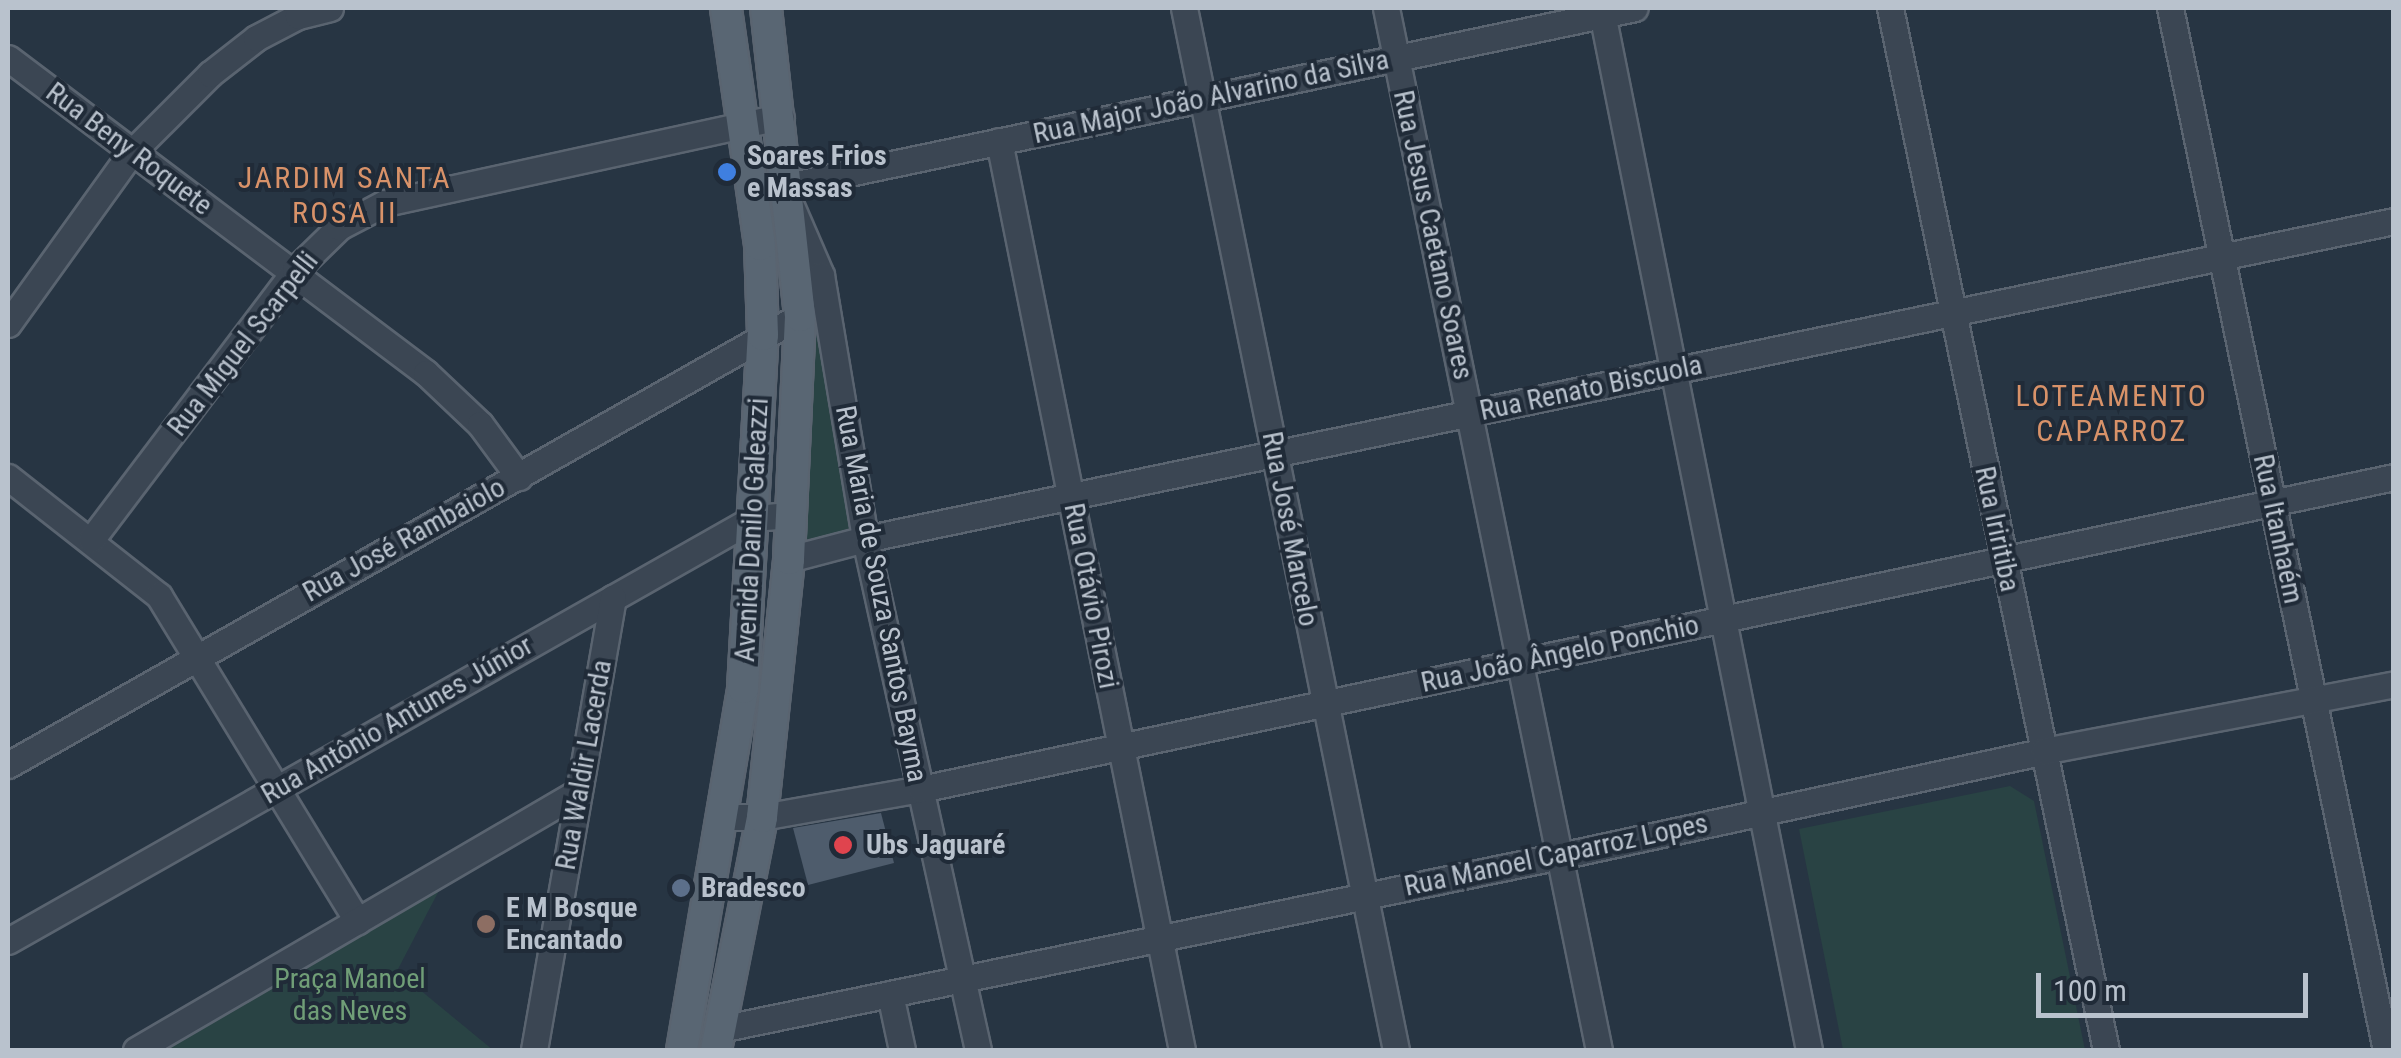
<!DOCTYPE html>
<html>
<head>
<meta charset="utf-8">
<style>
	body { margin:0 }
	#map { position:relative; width:2401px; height:1058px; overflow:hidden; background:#273543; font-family:"Roboto Condensed",sans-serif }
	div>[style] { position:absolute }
	.green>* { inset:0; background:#294344 }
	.building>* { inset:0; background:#4e5c6c }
	.roads { filter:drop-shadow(2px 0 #5a6470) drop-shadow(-2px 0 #5a6470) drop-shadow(0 2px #5a6470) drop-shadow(0 -2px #5a6470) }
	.minor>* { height:25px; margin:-12.5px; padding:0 12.5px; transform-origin:12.5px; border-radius:12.5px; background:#3b4653 }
	.major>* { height:30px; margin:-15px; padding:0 15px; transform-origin:15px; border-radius:15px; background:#596673 }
	.dots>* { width:28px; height:28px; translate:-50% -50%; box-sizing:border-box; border:5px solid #202b38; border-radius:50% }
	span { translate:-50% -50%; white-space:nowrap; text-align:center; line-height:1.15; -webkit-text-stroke:8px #202b38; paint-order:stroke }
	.street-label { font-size:28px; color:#b9c2cd }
	.poi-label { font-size:28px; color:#b9c2cd; font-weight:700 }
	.left { translate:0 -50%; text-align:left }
	.park-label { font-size:28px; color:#709e77 }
	.neighbourhood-label { font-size:30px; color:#d89269; letter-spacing:2.5px }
	.frame { position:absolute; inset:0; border:10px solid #b9c2cd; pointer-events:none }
	.scale { position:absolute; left:2036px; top:973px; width:272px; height:45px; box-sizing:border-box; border:5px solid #b9c2cd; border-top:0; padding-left:12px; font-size:30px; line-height:35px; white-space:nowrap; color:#b9c2cd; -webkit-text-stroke:8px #202b38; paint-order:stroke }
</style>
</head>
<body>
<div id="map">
	<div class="green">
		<i style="clip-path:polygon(808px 318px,815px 321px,856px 527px,844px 536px,808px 548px,800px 538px)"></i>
		<i style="clip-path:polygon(2010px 786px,2034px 801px,2085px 1050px,1843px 1050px,1799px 829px)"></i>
		<i style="clip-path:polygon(445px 879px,397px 971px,493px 1050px,150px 1050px)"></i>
	</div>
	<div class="building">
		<i style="clip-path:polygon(881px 813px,894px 863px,808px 885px,793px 828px)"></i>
	</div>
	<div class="roads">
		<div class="minor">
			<i style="left:1184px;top:8px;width:1063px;rotate:78.5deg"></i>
			<i style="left:1386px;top:8px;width:1064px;rotate:78.45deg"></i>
			<i style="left:1601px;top:8px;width:1063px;rotate:78.71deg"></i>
			<i style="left:1890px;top:8px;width:1064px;rotate:78.29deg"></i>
			<i style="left:2170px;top:8px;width:1064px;rotate:78.29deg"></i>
			<i style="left:8px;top:58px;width:523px;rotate:37deg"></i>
			<i style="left:426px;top:373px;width:74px;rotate:43.4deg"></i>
			<i style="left:480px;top:424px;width:66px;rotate:53.7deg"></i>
			<i style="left:999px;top:141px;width:927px;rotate:78.62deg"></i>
			<i style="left:787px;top:186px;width:866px;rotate:-11.85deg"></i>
			<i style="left:792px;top:208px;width:73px;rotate:66.6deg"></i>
			<i style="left:821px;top:275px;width:268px;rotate:80.5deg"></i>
			<i style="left:865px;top:539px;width:523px;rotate:77.53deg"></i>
			<i style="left:8px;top:324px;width:211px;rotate:-54.3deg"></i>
			<i style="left:131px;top:153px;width:112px;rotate:-45deg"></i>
			<i style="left:210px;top:74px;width:58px;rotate:-38deg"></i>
			<i style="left:256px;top:38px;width:47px;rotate:-27.6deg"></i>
			<i style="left:298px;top:16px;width:33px;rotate:-14deg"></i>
			<i style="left:8px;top:477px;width:192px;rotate:38.2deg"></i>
			<i style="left:159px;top:596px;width:381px;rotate:58.6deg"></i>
			<i style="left:91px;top:540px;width:338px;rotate:-52.9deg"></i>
			<i style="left:295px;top:270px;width:62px;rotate:-44.3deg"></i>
			<i style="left:339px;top:227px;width:52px;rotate:-27.6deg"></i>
			<i style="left:385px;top:203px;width:405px;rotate:-12.3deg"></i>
			<i style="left:789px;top:559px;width:79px;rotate:-14.7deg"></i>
			<i style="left:865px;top:539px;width:1562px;rotate:-11.75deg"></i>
			<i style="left:8px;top:765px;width:910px;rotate:-29.55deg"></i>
			<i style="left:724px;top:817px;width:38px"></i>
			<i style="left:762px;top:817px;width:161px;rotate:-10deg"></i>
			<i style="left:921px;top:789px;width:1506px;rotate:-11.96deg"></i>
			<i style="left:8px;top:941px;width:858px;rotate:-29.55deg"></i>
			<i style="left:754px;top:518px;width:37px;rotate:-5deg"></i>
			<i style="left:890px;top:994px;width:57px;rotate:77.9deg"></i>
			<i style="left:720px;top:1029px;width:858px;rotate:-11.64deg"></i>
			<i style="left:1560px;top:856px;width:495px;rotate:-12.2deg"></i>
			<i style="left:2044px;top:751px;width:356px;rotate:-10.8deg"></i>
			<i style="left:136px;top:1050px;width:512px;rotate:-30.27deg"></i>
			<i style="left:534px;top:1050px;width:459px;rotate:-80.1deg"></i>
		</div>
		<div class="major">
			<i style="left:682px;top:1050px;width:367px;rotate:-80.4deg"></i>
			<i style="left:743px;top:688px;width:354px;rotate:-86.8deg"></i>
			<i style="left:763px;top:335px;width:90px;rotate:-91.9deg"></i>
			<i style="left:760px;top:245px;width:239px;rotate:-98.2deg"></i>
			<i style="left:716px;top:1050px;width:237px;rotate:-78.8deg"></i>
			<i style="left:762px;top:817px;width:259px;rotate:-84deg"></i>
			<i style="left:789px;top:559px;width:243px;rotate:-87.4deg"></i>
			<i style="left:800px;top:316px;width:310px;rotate:-96.3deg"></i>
		</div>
	</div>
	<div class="dots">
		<i style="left:727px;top:172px;background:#3f7fe0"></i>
		<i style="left:843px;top:845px;background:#e0444e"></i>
		<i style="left:681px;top:888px;background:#5c6f8a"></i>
		<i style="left:486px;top:924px;background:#8d6e63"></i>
	</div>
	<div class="street-label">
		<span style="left:1211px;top:97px;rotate:-12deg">Rua Major João Alvarino da Silva</span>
		<span style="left:129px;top:149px;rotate:37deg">Rua Beny Roquete</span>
		<span style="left:1433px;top:235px;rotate:78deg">Rua Jesus Caetano Soares</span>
		<span style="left:243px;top:344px;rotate:-52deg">Rua Miguel Scarpelli</span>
		<span style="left:1591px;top:388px;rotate:-12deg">Rua Renato Biscuola</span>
		<span style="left:1290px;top:529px;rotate:79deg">Rua José Marcelo</span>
		<span style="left:1997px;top:529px;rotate:78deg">Rua Iriritiba</span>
		<span style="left:2278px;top:529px;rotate:78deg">Rua Itanhaém</span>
		<span style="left:752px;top:530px;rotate:-87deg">Avenida Danilo Galeazzi</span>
		<span style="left:404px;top:540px;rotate:-29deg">Rua José Rambaiolo</span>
		<span style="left:881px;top:594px;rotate:79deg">Rua Maria de Souza Santos Bayma</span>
		<span style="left:1091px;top:596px;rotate:79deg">Rua Otávio Pirozi</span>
		<span style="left:1560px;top:654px;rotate:-12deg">Rua João Ângelo Ponchio</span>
		<span style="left:397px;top:720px;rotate:-30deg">Rua Antônio Antunes Júnior</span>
		<span style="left:584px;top:765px;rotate:-80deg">Rua Waldir Lacerda</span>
		<span style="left:1556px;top:855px;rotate:-12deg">Rua Manoel Caparroz Lopes</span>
	</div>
	<div class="poi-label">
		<span class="left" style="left:747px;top:172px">Soares Frios<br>e Massas</span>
		<span class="left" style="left:866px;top:845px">Ubs Jaguaré</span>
		<span class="left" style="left:701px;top:888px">Bradesco</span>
		<span class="left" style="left:506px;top:924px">E M Bosque<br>Encantado</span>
	</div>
	<div class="park-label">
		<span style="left:350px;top:995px">Praça Manoel<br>das Neves</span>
	</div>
	<div class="neighbourhood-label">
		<span style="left:345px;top:195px">JARDIM SANTA<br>ROSA II</span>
		<span style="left:2112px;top:413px">LOTEAMENTO<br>CAPARROZ</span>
	</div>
	<div class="frame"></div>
	<div class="scale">100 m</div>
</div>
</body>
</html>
